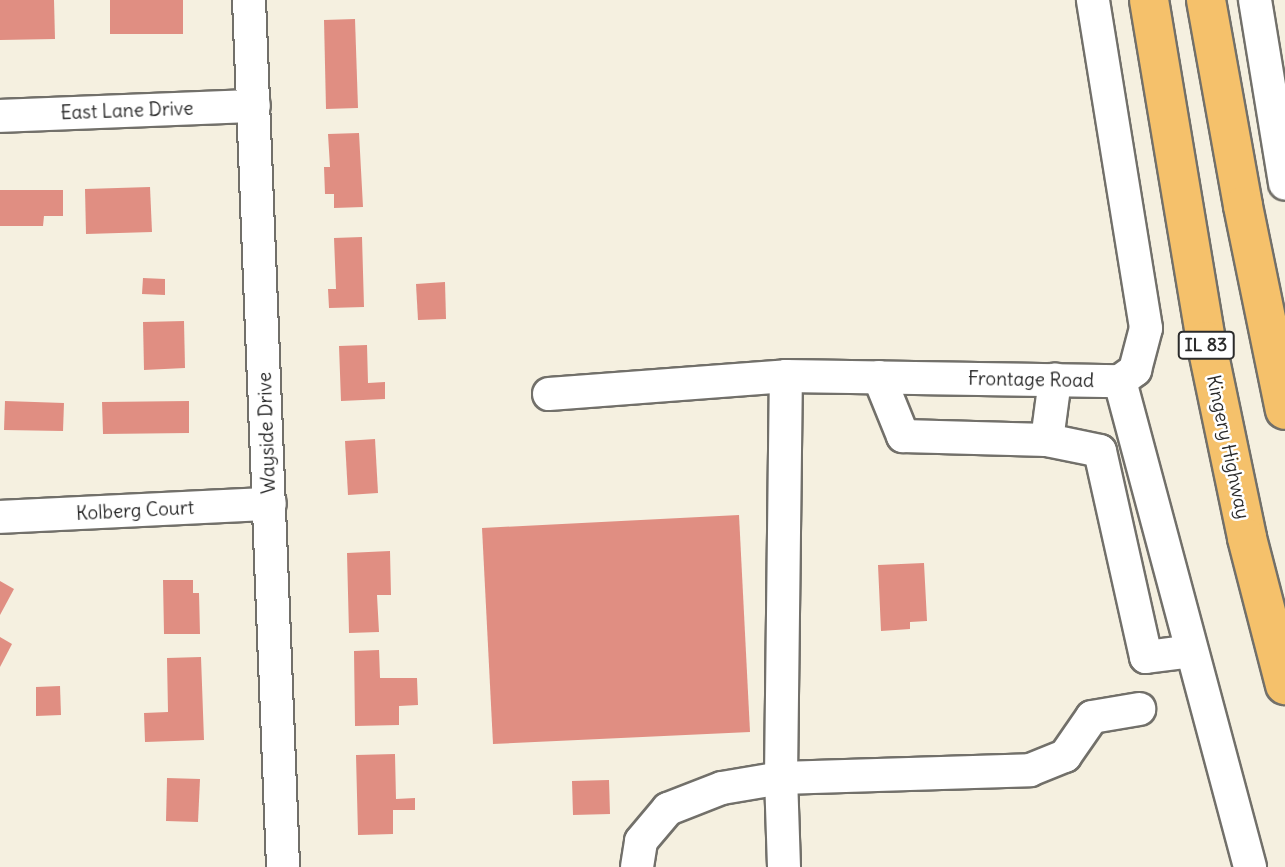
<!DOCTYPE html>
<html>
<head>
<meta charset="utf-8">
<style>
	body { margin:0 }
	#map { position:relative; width:1285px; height:867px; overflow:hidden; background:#f5f0e0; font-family:Delius,sans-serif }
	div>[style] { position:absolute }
	.building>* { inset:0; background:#e08e82 }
	.roads { filter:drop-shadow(2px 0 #72706a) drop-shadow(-2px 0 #72706a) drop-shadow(0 2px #72706a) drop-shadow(0 -2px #72706a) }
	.minor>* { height:32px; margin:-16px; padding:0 16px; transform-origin:16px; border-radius:16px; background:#fff }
	.highway>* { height:38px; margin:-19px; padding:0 19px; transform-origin:19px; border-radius:19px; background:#f5c16b }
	span { translate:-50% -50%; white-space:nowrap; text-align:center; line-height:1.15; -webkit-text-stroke:5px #fff; paint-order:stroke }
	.shield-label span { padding:2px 5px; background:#fff; border:2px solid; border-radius:5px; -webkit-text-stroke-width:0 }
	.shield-label { font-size:18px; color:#2b2b2b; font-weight:700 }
	.street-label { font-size:19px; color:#2b2b2b }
</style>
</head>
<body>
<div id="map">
	<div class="building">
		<i style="clip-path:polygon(0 0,54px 0,55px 39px,0 40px)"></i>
		<i style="clip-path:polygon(110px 0,183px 0,183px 34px,110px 34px)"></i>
		<i style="clip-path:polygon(355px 19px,358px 108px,326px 109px,324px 20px)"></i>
		<i style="clip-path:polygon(359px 133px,363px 207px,334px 208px,334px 194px,325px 194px,324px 167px,330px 167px,328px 134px)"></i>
		<i style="clip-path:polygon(150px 187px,152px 232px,86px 234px,85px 189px)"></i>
		<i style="clip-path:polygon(0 190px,63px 190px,63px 216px,44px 216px,43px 226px,0 226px)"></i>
		<i style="clip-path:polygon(362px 237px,364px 307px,329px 308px,328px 289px,336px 289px,334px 238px)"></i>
		<i style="clip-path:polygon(143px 278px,165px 279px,165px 295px,142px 294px)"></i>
		<i style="clip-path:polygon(445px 282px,446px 319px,418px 320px,416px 284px)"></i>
		<i style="clip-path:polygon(184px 321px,185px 368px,144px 370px,143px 322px)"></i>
		<i style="clip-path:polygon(367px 345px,368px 383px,385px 382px,385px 399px,341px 401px,339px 346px)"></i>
		<i style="clip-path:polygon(5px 401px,64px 403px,63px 431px,4px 430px)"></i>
		<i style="clip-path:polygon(189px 401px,189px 433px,103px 434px,102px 402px)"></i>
		<i style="clip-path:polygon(375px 439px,378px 493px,348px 495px,345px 441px)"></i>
		<i style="clip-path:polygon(739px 515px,750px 732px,493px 744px,482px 528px)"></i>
		<i style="clip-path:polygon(390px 551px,391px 595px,377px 595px,379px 632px,349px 633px,347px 553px)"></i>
		<i style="clip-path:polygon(924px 563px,927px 621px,910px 622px,910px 629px,881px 631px,878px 565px)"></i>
		<i style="clip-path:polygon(163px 580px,193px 580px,193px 593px,199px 593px,200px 634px,164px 634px)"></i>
		<i style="clip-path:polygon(0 581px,14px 589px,0 615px)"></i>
		<i style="clip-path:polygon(0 637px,12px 644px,0 667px)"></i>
		<i style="clip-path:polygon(379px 650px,380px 678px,417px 678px,418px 705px,399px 706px,399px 725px,355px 726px,354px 651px)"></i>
		<i style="clip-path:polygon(201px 657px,204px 740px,145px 742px,144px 713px,168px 712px,167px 658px)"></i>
		<i style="clip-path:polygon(60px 686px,61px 715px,36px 716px,36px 687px)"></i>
		<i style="clip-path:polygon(395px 754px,396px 799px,415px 798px,415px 810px,393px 810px,393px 834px,358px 835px,356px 755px)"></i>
		<i style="clip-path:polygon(167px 778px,200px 779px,198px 822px,166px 821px)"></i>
		<i style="clip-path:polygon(609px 780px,610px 814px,573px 815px,572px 781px)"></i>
	</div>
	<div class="roads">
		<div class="minor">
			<i style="left:249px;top:0;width:868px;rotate:87.75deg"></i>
			<i style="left:1255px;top:0;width:186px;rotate:80.7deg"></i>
			<i style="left:0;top:116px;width:254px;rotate:-2.3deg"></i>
			<i style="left:879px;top:377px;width:64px;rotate:67.9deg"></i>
			<i style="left:903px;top:436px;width:144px;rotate:1.6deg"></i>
			<i style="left:1047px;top:440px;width:54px;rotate:11.7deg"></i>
			<i style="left:1100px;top:451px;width:211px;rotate:77.4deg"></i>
			<i style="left:1146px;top:657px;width:46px;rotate:-7.4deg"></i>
			<i style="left:1120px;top:381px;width:503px;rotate:75.02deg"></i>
			<i style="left:549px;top:394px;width:238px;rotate:-4.3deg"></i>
			<i style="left:786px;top:376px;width:334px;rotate:0.9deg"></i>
			<i style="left:1120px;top:381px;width:19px;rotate:-36deg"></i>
			<i style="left:1135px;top:370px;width:43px;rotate:-75.3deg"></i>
			<i style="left:1146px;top:328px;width:332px;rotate:-99.2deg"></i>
			<i style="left:1047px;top:440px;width:61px;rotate:-82.4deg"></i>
			<i style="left:0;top:517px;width:270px;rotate:-2.8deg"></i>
			<i style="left:637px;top:867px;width:26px;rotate:-81deg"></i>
			<i style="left:641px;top:841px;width:42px;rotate:-49.8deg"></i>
			<i style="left:668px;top:809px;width:58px;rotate:-21.3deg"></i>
			<i style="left:722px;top:788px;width:60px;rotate:-9.6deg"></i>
			<i style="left:781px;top:778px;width:249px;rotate:-1.8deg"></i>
			<i style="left:1030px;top:770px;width:38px;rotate:-22deg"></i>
			<i style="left:1065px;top:756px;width:47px;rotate:-55.3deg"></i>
			<i style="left:1092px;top:717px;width:48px;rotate:-9.7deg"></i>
			<i style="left:784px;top:867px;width:89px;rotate:-91.9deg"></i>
			<i style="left:781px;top:778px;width:402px;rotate:-89.3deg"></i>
		</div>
		<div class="highway">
			<i style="left:1149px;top:0;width:346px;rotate:80.5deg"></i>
			<i style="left:1206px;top:341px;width:201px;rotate:78.2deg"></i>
			<i style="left:1247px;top:538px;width:152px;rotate:75.5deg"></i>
			<i style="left:1206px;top:0;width:209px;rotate:79.8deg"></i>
			<i style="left:1243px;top:206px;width:208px;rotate:78.4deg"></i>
		</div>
	</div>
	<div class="shield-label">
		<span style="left:1206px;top:345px">IL 83</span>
	</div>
	<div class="street-label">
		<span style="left:127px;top:111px;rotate:-2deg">East Lane Drive</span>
		<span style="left:1031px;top:380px;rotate:1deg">Frontage Road</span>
		<span style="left:267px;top:433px;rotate:-92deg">Wayside Drive</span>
		<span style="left:1228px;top:447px;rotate:78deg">Kingery Highway</span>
		<span style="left:135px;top:511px;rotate:-3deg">Kolberg Court</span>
	</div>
</div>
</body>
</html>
